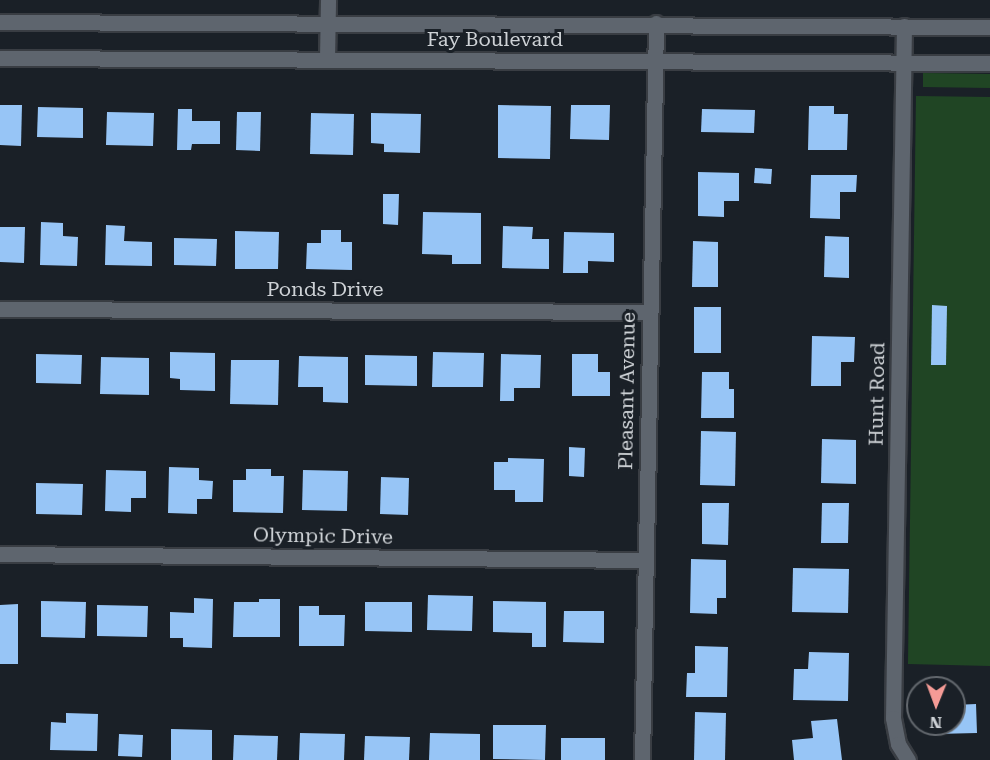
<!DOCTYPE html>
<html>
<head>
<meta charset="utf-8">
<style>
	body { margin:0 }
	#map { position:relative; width:990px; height:760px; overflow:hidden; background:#1a2027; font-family:"Roboto Serif",serif }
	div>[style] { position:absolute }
	.green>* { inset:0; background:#204524 }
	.building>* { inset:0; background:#97c5f6 }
	.roads { filter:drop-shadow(2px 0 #393d43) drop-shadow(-2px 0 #393d43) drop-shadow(0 2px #393d43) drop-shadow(0 -2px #393d43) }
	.street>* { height:15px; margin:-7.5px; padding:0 7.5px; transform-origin:7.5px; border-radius:7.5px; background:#5e656e }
	.secondary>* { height:15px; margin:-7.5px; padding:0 7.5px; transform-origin:7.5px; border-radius:7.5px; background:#5e656e }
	span { translate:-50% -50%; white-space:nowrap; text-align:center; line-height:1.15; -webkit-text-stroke:6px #1a2027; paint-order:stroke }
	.street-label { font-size:20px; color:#ced2d6 }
	.north { position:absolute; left:906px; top:676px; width:60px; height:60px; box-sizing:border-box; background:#1a2027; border:2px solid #62676d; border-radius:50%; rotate:181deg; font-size:16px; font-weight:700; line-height:24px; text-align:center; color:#ced2d6 }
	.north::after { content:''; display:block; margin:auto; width:21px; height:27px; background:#f59b96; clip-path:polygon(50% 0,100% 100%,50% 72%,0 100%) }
</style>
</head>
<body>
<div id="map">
	<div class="green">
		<i style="clip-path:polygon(923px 73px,990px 74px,990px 88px,923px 87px)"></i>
		<i style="clip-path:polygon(916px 96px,990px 97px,990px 666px,908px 664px)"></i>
	</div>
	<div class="building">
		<i style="clip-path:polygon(0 105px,22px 105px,21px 146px,0 145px)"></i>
		<i style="clip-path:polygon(498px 105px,551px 106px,550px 159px,498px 158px)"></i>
		<i style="clip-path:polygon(571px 105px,610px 105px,609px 140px,570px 139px)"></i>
		<i style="clip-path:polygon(809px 106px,834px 106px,834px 114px,848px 114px,847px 150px,808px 150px)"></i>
		<i style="clip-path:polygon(38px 107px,83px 108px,83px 138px,37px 137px)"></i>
		<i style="clip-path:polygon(178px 109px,192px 109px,192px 121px,220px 121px,220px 144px,192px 144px,191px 150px,177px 150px)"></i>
		<i style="clip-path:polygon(702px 109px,755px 110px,754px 133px,701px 132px)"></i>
		<i style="clip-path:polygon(107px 112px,154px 113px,153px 146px,106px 145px)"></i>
		<i style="clip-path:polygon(237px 112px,261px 112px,260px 151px,236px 150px)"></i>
		<i style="clip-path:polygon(311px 113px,354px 114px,353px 155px,310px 154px)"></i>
		<i style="clip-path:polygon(371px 113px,421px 114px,420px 153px,384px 152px,384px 144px,371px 143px)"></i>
		<i style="clip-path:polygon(755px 168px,772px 169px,771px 184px,754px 183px)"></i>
		<i style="clip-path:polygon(698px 172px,739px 173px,739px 201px,724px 201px,724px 217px,698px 216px)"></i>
		<i style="clip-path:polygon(811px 175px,857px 175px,856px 192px,840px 192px,840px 219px,810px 218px)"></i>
		<i style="clip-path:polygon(383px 194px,399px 194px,398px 225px,383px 224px)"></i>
		<i style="clip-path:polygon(423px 212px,481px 213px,481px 264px,452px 264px,452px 255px,422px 254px)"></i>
		<i style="clip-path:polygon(41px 222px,63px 223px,63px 236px,78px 237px,77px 266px,40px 265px)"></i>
		<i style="clip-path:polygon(106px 225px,125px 226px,124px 241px,152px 242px,152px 266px,105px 265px)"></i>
		<i style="clip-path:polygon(503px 226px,533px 227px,532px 239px,549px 239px,549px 269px,502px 268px)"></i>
		<i style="clip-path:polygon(0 227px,25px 227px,24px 263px,0 262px)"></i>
		<i style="clip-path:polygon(321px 230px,341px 230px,341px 242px,352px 242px,352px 270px,306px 269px,307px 243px,321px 243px)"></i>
		<i style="clip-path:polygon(235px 231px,279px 232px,278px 269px,235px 269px)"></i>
		<i style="clip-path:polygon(564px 232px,614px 233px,614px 262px,588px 261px,588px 273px,563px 273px)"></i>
		<i style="clip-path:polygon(825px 236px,849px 237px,849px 278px,824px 277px)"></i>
		<i style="clip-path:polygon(174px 238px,217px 239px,216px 266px,174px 265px)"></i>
		<i style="clip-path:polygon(693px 241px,718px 242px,718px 287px,692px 287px)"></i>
		<i style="clip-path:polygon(932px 305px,947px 306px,946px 365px,931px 365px)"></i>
		<i style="clip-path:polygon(694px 307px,721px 307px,721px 353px,694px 353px)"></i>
		<i style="clip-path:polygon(812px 336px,855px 337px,854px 362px,841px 362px,841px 386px,811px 386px)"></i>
		<i style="clip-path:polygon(170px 352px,215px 353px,215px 391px,180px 390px,180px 379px,170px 378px)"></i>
		<i style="clip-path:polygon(433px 352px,484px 353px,483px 387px,432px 387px)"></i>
		<i style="clip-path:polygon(36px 354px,82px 355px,81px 384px,36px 383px)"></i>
		<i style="clip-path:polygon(501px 354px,541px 355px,540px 388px,514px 388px,514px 401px,500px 401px)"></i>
		<i style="clip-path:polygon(572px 354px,598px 354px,598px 372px,610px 372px,610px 396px,572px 396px)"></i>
		<i style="clip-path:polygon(365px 355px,417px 356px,417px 386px,365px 385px)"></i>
		<i style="clip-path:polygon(299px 356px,348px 357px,348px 403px,323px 402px,323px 387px,298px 387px)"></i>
		<i style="clip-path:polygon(101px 357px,149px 358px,149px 395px,100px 394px)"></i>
		<i style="clip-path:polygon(231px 360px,279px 360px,278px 405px,230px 404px)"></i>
		<i style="clip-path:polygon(702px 372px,729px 372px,729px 389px,734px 389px,734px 418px,701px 418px)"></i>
		<i style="clip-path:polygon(701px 431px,736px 432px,735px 486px,700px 485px)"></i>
		<i style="clip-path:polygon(822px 439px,856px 440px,856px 484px,821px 483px)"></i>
		<i style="clip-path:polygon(569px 447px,585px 448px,584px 477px,569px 476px)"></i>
		<i style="clip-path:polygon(508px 458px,544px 459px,543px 502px,515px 502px,515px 490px,494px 490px,494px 462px,508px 462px)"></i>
		<i style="clip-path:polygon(169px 467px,199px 468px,199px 480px,213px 481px,212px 499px,197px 499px,197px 514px,168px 513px)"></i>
		<i style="clip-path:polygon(246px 469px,271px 469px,271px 476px,284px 476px,283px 513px,233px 512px,233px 480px,246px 480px)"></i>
		<i style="clip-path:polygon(106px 470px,146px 471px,146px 498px,131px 498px,131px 512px,105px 511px)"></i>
		<i style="clip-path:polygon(303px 470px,348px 471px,347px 511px,302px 510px)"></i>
		<i style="clip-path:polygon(381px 477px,409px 478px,408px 515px,380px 514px)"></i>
		<i style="clip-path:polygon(36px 483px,83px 484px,82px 515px,36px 514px)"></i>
		<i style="clip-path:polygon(702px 503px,729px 503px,728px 545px,702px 544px)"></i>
		<i style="clip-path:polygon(822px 503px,849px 503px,848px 543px,821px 543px)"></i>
		<i style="clip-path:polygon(691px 559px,726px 560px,726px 598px,717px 598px,717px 614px,690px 613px)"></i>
		<i style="clip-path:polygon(793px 568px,849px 569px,848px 613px,792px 612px)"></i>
		<i style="clip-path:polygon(428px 595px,473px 596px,472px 631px,427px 630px)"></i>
		<i style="clip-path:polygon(194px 598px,213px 599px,212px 648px,183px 647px,183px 638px,170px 638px,170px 612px,194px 613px)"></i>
		<i style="clip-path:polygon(259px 599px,280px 599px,280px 637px,233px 637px,234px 602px,259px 602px)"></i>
		<i style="clip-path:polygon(41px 601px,86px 602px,85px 638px,41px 637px)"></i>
		<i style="clip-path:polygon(493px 601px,546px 602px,546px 647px,532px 647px,532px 633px,493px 632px)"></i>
		<i style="clip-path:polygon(365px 602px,412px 602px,412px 632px,365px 631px)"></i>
		<i style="clip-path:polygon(18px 604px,18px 664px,0 664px,0 605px)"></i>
		<i style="clip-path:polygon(97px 605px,148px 606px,147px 637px,97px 636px)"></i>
		<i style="clip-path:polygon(299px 606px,319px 606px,319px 615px,345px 615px,344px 646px,299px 646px)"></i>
		<i style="clip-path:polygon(564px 611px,604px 611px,604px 643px,563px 642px)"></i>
		<i style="clip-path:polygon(695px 646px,728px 647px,727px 697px,686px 697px,687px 673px,695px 673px)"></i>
		<i style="clip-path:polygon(809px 652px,849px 653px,848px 701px,793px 700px,794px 669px,808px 669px)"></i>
		<i style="clip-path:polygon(976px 704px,977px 733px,936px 734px,936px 724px,954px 724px,954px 705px)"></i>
		<i style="clip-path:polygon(695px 712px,726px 713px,725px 760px,694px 760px)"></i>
		<i style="clip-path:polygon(66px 713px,98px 714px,97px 751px,50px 750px,51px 722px,66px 723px)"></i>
		<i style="clip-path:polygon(837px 719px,842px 760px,794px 760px,792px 740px,813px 738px,811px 721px)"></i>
		<i style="clip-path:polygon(493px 725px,546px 725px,545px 760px,493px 759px)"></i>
		<i style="clip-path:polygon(171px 729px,212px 730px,212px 760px,171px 760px)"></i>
		<i style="clip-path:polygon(300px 733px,345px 734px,344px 760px,299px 760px)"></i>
		<i style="clip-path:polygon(430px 733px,480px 734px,480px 760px,429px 760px)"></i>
		<i style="clip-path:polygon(119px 734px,143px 735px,142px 757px,118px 756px)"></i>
		<i style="clip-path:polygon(234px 735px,278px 736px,277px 760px,233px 760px)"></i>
		<i style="clip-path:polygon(365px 736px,410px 737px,409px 760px,364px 760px)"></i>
		<i style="clip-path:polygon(561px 738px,605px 738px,605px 760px,561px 760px)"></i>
	</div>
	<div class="roads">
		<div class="street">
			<i style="left:904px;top:26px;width:692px;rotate:90.91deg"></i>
			<i style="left:893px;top:718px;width:26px;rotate:79deg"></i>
			<i style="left:898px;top:744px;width:19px;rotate:58deg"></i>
			<i style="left:327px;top:59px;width:59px;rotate:-89deg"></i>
			<i style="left:0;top:309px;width:649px;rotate:0.26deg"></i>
			<i style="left:0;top:554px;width:646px;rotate:0.53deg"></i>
			<i style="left:642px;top:760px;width:737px;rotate:-88.91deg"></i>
		</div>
		<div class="secondary">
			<i style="left:0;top:22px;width:990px;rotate:0.29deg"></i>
			<i style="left:0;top:58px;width:990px;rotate:0.29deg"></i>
		</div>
	</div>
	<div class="street-label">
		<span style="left:495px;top:39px">Fay Boulevard</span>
		<span style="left:325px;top:289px">Ponds Drive</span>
		<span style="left:627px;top:391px;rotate:-89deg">Pleasant Avenue</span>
		<span style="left:877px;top:394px;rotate:-89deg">Hunt Road</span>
		<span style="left:323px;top:536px;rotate:1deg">Olympic Drive</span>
	</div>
	<div class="north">N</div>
</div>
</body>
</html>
